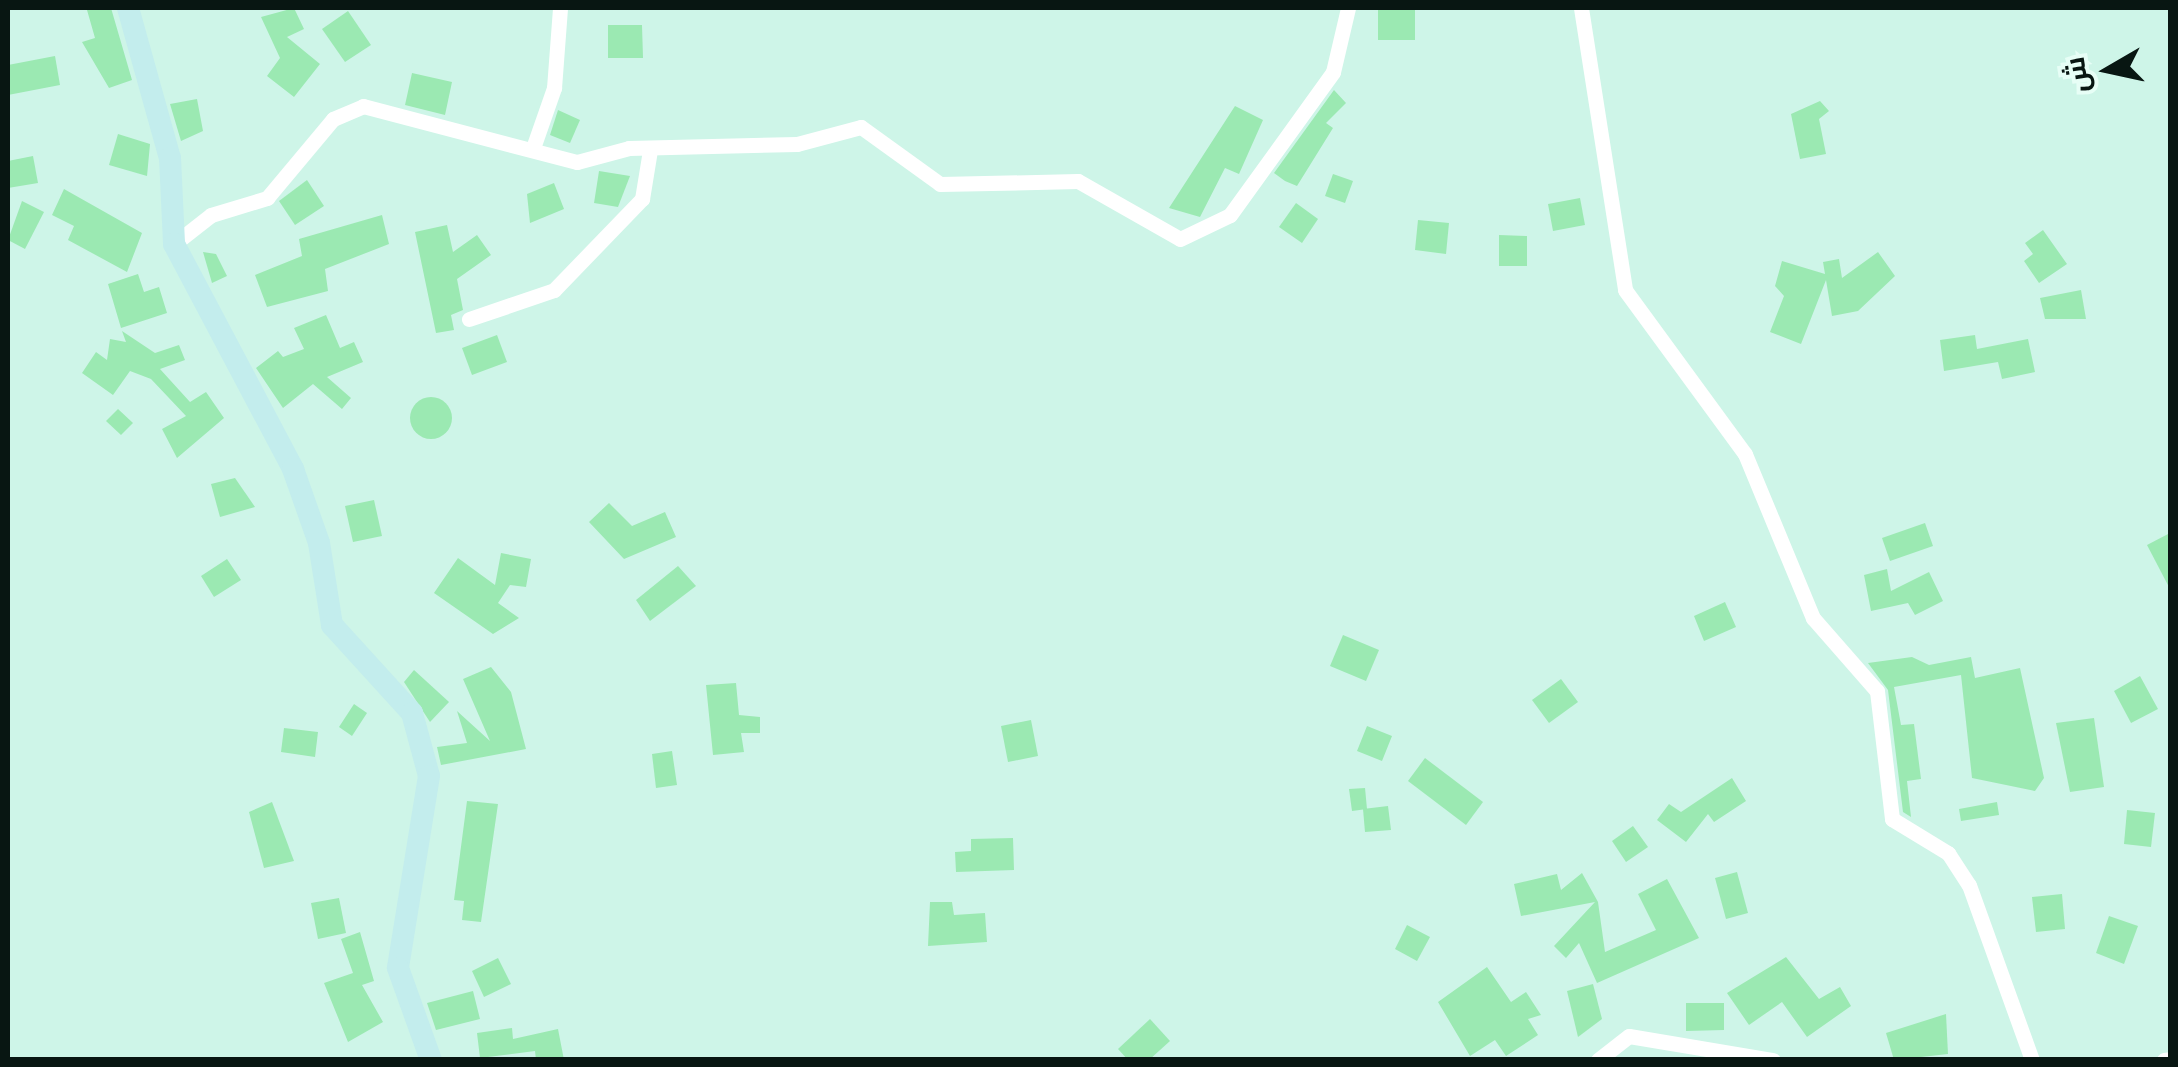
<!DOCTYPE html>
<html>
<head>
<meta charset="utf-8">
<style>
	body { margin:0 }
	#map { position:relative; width:2178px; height:1067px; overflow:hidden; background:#cef5e8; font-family:"Sofia Sans Condensed",Cairo,sans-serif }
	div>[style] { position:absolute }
	.building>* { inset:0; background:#9be9b2 }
	.round { border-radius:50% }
	.street>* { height:15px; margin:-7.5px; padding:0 7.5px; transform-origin:7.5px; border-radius:7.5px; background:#fff }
	.secondary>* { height:22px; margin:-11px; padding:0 11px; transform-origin:11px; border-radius:11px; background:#c3eded }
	span { translate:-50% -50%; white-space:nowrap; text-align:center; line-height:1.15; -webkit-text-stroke:10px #e7fef6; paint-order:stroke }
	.frame { position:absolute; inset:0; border:10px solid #081612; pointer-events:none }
	.north { position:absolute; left:2058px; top:20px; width:100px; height:100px; -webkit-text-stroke:8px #e7fef6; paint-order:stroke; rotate:261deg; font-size:28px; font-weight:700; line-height:40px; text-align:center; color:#081612 }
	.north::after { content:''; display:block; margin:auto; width:35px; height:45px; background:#081612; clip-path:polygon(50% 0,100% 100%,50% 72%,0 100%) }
</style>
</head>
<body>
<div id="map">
	<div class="building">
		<i style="clip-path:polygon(111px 8px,132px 80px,109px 88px,82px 42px,95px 38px,87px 10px)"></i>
		<i style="clip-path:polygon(294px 8px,304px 29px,287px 37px,320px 64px,294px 97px,267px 76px,280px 58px,261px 17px)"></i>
		<i style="clip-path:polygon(1378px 8px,1415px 8px,1415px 40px,1378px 40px)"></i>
		<i style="clip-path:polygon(348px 11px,371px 45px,345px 62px,322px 29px)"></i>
		<i style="clip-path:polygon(608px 25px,642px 25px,643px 58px,608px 58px)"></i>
		<i style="clip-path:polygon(55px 56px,60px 85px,8px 95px,8px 65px)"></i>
		<i style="clip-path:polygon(412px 73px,452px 82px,445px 115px,405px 105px)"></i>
		<i style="clip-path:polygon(1334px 90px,1346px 103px,1326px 123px,1333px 128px,1297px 186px,1285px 181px,1274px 173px)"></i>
		<i style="clip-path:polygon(197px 99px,203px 131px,181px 141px,170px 104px)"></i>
		<i style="clip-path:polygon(1820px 101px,1829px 111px,1819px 119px,1826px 154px,1800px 159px,1791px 114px)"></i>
		<i style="clip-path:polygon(1235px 106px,1263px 120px,1239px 174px,1225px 168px,1200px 217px,1169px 208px)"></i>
		<i style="clip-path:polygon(558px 110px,580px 120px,570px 143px,550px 135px)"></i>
		<i style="clip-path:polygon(118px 134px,150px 144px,147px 176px,109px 165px)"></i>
		<i style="clip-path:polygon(33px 156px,38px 183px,8px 188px,8px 161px)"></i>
		<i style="clip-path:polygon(599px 171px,630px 176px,618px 207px,594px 203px)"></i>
		<i style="clip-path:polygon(1333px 174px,1353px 181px,1345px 203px,1325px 196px)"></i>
		<i style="clip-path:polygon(307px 180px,324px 206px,295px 225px,279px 201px)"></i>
		<i style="clip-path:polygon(554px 183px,564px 209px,530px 223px,527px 194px)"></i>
		<i style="clip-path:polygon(64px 189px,142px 233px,127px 272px,68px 240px,74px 226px,52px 215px)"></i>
		<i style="clip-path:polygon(1580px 198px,1585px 225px,1553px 231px,1548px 204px)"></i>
		<i style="clip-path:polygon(22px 201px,44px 212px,25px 249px,8px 240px)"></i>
		<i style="clip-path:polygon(1296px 203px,1318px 219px,1302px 243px,1279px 227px)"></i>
		<i style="clip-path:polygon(382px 215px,389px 244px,325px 269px,328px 291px,267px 307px,255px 275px,302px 256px,299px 239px)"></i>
		<i style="clip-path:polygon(1418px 220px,1449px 223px,1446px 254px,1415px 250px)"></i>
		<i style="clip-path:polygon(447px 225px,453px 252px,477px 235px,491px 255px,457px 279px,463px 310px,451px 315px,454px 330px,436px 333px,415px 232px)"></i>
		<i style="clip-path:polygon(2043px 230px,2067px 264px,2039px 283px,2024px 261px,2033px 254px,2025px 243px)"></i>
		<i style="clip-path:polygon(1499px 235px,1527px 236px,1527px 266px,1499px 266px)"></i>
		<i style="clip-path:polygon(203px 252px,216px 254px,227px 276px,212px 283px)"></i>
		<i style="clip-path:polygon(1878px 252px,1895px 276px,1858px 311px,1832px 316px,1826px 280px,1801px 344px,1770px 332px,1784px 296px,1775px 286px,1782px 261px,1825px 274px,1823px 262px,1839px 259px,1842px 278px)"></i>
		<i style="clip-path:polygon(138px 274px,144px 292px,159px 287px,167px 313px,121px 328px,108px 284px)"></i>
		<i style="clip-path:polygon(2081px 290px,2086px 319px,2045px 319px,2040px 298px)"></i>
		<i style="clip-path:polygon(326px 315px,340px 348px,354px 342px,363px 362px,327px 377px,351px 398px,342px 409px,313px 384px,283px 408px,256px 368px,278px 351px,283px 357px,304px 349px,294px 328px)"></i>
		<i style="clip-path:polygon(122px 331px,155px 353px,179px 345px,185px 360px,160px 369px,190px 402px,206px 392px,224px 418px,177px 458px,162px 429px,186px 416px,151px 379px,130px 371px,113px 395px,82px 373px,96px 352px,107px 360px,110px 339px,126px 342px)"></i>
		<i style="clip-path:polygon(497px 335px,507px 362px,472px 375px,462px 348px)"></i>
		<i style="clip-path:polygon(1975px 335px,1977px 349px,2028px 339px,2035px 372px,2002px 379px,1998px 362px,1944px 371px,1940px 340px)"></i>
		<i class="round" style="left:410px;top:397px;width:42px;height:42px"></i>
		<i style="clip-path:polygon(118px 409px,133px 423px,121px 435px,106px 421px)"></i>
		<i style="clip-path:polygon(235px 478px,255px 507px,220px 517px,211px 484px)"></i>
		<i style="clip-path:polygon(374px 500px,382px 536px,353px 542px,345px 506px)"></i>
		<i style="clip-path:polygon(609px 503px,632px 526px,665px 512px,676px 537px,624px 559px,589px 522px)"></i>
		<i style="clip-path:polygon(1925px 523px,1933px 546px,1890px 561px,1882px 538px)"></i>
		<i style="clip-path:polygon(2170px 533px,2170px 589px,2147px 545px)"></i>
		<i style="clip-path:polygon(501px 553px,531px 559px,526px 587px,510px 585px,498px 603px,519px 618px,493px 634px,434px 593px,458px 558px,495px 585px)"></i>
		<i style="clip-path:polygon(227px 559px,241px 580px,214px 597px,201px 576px)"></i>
		<i style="clip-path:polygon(678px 566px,696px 586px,650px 621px,636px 600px)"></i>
		<i style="clip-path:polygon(1887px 569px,1891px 591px,1929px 572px,1943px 601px,1915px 615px,1908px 603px,1871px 611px,1864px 575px)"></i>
		<i style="clip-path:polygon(1725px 602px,1736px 627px,1704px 641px,1694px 616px)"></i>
		<i style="clip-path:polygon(1343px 635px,1379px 650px,1366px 681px,1330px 666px)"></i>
		<i style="clip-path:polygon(1912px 657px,1929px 665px,1971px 657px,1975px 678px,2020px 668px,2044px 778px,2035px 791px,1972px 778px,1961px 675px,1894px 687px,1901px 725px,1914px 724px,1921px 779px,1907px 781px,1911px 817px,1903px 812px,1888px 690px,1868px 663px)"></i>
		<i style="clip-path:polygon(491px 667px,511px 692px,526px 749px,441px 765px,437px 747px,467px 743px,457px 711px,490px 741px,463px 679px)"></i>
		<i style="clip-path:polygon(414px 670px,449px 702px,430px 722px,404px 682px)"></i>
		<i style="clip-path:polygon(2140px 676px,2158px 709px,2131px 723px,2114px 691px)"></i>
		<i style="clip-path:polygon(1561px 679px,1578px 702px,1549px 723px,1532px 700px)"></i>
		<i style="clip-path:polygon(736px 683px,739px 715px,760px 717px,760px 733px,741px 733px,744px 752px,713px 755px,706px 685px)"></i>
		<i style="clip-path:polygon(354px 704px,367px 713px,352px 736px,339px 727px)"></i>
		<i style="clip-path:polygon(2094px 718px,2104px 787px,2070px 792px,2056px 723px)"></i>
		<i style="clip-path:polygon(1031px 720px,1038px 756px,1008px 762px,1001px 726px)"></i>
		<i style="clip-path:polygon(1367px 726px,1392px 736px,1382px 761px,1357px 751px)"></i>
		<i style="clip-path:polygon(284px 728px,318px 732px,315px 757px,281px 752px)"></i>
		<i style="clip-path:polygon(672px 751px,677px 785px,656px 788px,652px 754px)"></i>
		<i style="clip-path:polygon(1425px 758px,1483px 802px,1466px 825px,1408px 781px)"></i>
		<i style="clip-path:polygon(1732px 778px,1746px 801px,1714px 822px,1708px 814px,1686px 842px,1657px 820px,1669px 804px,1681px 812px)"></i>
		<i style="clip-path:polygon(1365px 788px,1367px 809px,1352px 811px,1349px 789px)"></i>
		<i style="clip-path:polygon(467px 801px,498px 804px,481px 922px,462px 920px,464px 901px,454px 900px)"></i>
		<i style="clip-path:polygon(272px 802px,294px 861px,264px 868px,249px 812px)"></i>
		<i style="clip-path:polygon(1997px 802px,1999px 815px,1961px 821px,1959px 809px)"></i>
		<i style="clip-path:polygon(1388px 806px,1391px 830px,1365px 832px,1363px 809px)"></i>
		<i style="clip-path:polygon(2127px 810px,2155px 813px,2151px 847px,2124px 844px)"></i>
		<i style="clip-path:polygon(1633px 826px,1648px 847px,1626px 862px,1612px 841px)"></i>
		<i style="clip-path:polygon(1013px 838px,1014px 870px,956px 872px,955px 852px,971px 851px,971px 839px)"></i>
		<i style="clip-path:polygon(1737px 872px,1748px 913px,1726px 919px,1715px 878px)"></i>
		<i style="clip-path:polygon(1582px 873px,1598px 902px,1605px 952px,1656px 930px,1638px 894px,1667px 879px,1699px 938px,1597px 983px,1579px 943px,1566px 958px,1554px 946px,1595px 902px,1521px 916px,1514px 884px,1557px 874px,1561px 890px)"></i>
		<i style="clip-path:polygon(2062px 894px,2065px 929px,2036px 932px,2032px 897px)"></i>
		<i style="clip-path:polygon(339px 898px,346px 933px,318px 939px,311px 903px)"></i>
		<i style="clip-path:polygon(930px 902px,952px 902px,954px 915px,985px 913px,987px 942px,928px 946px)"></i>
		<i style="clip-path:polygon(2109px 916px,2138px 926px,2124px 964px,2096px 953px)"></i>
		<i style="clip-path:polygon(1407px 925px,1430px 937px,1417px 961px,1395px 949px)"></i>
		<i style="clip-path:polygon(360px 932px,374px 981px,362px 985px,383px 1022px,348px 1042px,324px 983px,353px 973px,341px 939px)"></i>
		<i style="clip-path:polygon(1786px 957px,1819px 999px,1840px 987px,1851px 1006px,1807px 1037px,1782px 1002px,1749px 1025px,1727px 993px)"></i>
		<i style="clip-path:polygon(498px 958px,511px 984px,484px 997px,472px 971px)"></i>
		<i style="clip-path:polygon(1487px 967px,1511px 1002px,1526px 992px,1541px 1015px,1528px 1019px,1538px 1035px,1506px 1056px,1495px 1040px,1470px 1056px,1438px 1002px)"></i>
		<i style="clip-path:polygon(1593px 984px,1602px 1019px,1578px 1037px,1567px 991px)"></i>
		<i style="clip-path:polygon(473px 991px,480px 1019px,436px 1030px,427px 1003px)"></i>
		<i style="clip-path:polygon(1686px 1003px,1724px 1003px,1724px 1030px,1686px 1031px)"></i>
		<i style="clip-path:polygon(1946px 1014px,1948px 1054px,1894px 1060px,1886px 1033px)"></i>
		<i style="clip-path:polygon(1150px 1019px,1170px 1041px,1149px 1060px,1128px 1060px,1118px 1049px)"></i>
		<i style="clip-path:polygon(512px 1028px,513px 1039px,558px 1029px,564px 1060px,536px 1060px,535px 1051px,480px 1058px,477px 1033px)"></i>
	</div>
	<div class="street">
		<i style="left:1581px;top:8px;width:285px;rotate:81.1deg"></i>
		<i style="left:1625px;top:290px;width:203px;rotate:53.8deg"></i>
		<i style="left:1745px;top:454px;width:178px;rotate:67.5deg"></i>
		<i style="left:1813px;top:618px;width:97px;rotate:48.8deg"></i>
		<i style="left:1877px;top:691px;width:129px;rotate:83.3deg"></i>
		<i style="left:1892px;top:819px;width:66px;rotate:31.3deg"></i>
		<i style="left:1948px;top:853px;width:38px;rotate:57deg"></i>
		<i style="left:1969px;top:885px;width:186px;rotate:70.2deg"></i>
		<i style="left:533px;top:148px;width:64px;rotate:-70.7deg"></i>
		<i style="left:554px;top:88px;width:80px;rotate:-85.7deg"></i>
		<i style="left:174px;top:244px;width:47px;rotate:-38.1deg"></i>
		<i style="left:211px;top:215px;width:59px;rotate:-16.9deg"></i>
		<i style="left:267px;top:198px;width:103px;rotate:-50.1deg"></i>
		<i style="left:333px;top:119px;width:33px;rotate:-23deg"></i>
		<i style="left:363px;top:106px;width:221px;rotate:14.7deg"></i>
		<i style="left:577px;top:162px;width:54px;rotate:-15.1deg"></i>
		<i style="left:629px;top:148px;width:168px;rotate:-1.4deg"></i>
		<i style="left:797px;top:144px;width:66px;rotate:-14.9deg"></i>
		<i style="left:861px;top:127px;width:97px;rotate:35.8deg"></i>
		<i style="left:940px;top:184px;width:138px;rotate:-1.2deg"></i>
		<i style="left:1078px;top:181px;width:117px;rotate:29.6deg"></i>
		<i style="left:1180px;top:239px;width:55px;rotate:-25.6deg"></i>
		<i style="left:1230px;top:215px;width:176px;rotate:-54.2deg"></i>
		<i style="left:1333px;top:72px;width:66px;rotate:-76.8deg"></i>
		<i style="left:469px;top:319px;width:90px;rotate:-18.8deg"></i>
		<i style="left:554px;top:290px;width:127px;rotate:-46deg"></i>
		<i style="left:642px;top:199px;width:50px;rotate:-80.7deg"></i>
		<i style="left:1598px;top:1060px;width:39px;rotate:-38deg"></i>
		<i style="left:1629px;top:1036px;width:146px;rotate:9.5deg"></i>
		<i style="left:2164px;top:1060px;width:6px;rotate:-9deg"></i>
	</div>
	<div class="secondary">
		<i style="left:128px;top:8px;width:156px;rotate:74.4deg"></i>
		<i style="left:170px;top:158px;width:86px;rotate:87.3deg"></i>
		<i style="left:174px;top:244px;width:255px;rotate:62.1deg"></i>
		<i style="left:293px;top:469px;width:78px;rotate:70.6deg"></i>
		<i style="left:319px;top:543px;width:83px;rotate:81deg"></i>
		<i style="left:332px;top:625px;width:119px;rotate:47.7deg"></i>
		<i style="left:412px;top:713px;width:65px;rotate:74.9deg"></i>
		<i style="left:429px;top:776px;width:194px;rotate:99.2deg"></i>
		<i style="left:398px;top:968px;width:98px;rotate:70.3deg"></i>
	</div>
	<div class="frame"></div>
	<div class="north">ش</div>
</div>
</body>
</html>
